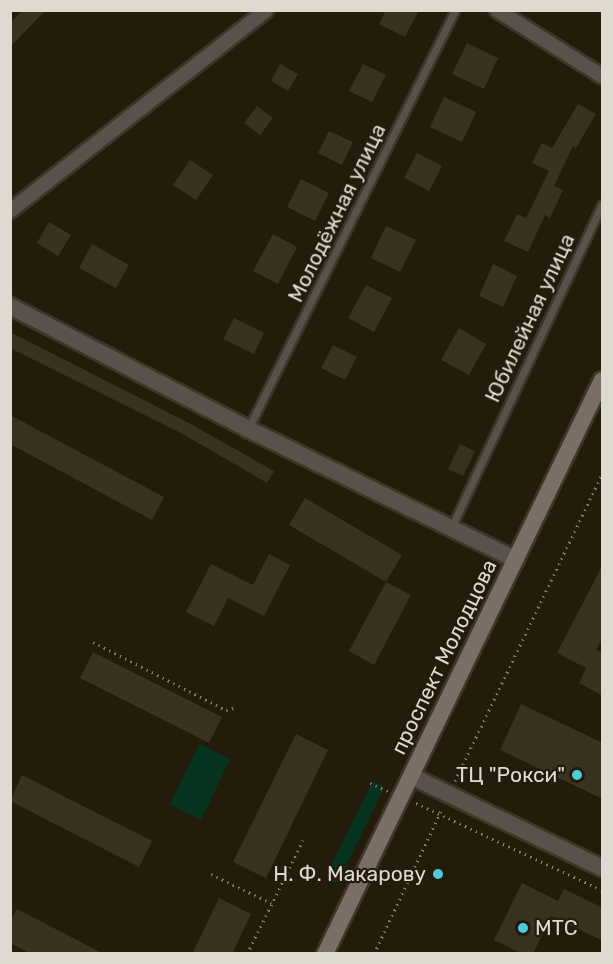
<!DOCTYPE html>
<html>
<head>
<meta charset="utf-8">
<style>
	body { margin:0 }
	#map { position:relative; width:613px; height:964px; overflow:hidden; background:#231c0b; font-family:Rubik,sans-serif }
	div>[style] { position:absolute }
	.green>* { inset:0; background:#073421 }
	.building>* { inset:0; background:#393220 }
	.path>* { height:3px; margin-top:-1.5px; transform-origin:0; background:repeating-linear-gradient(90deg,#7f796b 0 1.5px,transparent 0 6px) }
	.roads { filter:drop-shadow(2px 0 #3d3727) drop-shadow(-2px 0 #3d3727) drop-shadow(0 2px #3d3727) drop-shadow(0 -2px #3d3727) }
	.service>* { height:7px; margin:-3.5px; padding:0 3.5px; transform-origin:3.5px; border-radius:3.5px; background:#59514b }
	.minor>* { height:14px; margin:-7px; padding:0 7px; transform-origin:7px; border-radius:7px; background:#59514b }
	.tertiary>* { height:16px; margin:-8px; padding:0 8px; transform-origin:8px; border-radius:8px; background:#59514b }
	.secondary>* { height:16px; margin:-8px; padding:0 8px; transform-origin:8px; border-radius:8px; background:#7b6e65 }
	.dots>* { width:16px; height:16px; translate:-50% -50%; box-sizing:border-box; border:3px solid #231c0b; border-radius:50% }
	span { translate:-50% -50%; white-space:nowrap; text-align:center; line-height:1.15; -webkit-text-stroke:4.5px #231c0b; paint-order:stroke }
	.street-label { font-size:21px; color:#dfdad0 }
	.poi-label { font-size:21px; color:#dfdad0 }
	.right { translate:-100% -50%; text-align:right }
	.left { translate:0 -50%; text-align:left }
	.frame { position:absolute; inset:0; border:12px solid #dfdad0; pointer-events:none }
</style>
</head>
<body>
<div id="map">
	<div class="green">
		<i style="clip-path:polygon(199px 744px,230px 759px,201px 820px,170px 804px)"></i>
		<i style="clip-path:polygon(373px 781px,382px 785px,382px 792px,338px 882px,328px 883px,326px 875px)"></i>
	</div>
	<div class="building">
		<i style="clip-path:polygon(23px 10px,46px 10px,10px 47px,10px 23px)"></i>
		<i style="clip-path:polygon(386px 10px,419px 10px,405px 37px,379px 24px)"></i>
		<i style="clip-path:polygon(467px 43px,498px 58px,484px 89px,452px 74px)"></i>
		<i style="clip-path:polygon(280px 64px,298px 74px,288px 91px,271px 81px)"></i>
		<i style="clip-path:polygon(363px 64px,386px 75px,372px 102px,349px 91px)"></i>
		<i style="clip-path:polygon(444px 97px,476px 112px,462px 142px,430px 127px)"></i>
		<i style="clip-path:polygon(578px 104px,596px 114px,576px 148px,573px 146px,554px 186px,563px 190px,550px 218px,545px 215px,528px 252px,504px 241px,517px 214px,526px 218px,549px 171px,532px 163px,542px 143px,552px 148px)"></i>
		<i style="clip-path:polygon(257px 106px,273px 118px,260px 135px,244px 123px)"></i>
		<i style="clip-path:polygon(329px 131px,353px 142px,342px 165px,318px 153px)"></i>
		<i style="clip-path:polygon(417px 153px,442px 166px,429px 191px,404px 178px)"></i>
		<i style="clip-path:polygon(190px 160px,213px 175px,196px 200px,173px 185px)"></i>
		<i style="clip-path:polygon(301px 179px,329px 193px,315px 221px,287px 207px)"></i>
		<i style="clip-path:polygon(49px 222px,71px 235px,58px 256px,37px 243px)"></i>
		<i style="clip-path:polygon(386px 226px,416px 240px,400px 272px,371px 258px)"></i>
		<i style="clip-path:polygon(273px 234px,297px 247px,278px 284px,253px 271px)"></i>
		<i style="clip-path:polygon(92px 244px,129px 265px,116px 288px,79px 268px)"></i>
		<i style="clip-path:polygon(493px 264px,517px 276px,503px 307px,479px 296px)"></i>
		<i style="clip-path:polygon(366px 285px,392px 298px,374px 332px,348px 318px)"></i>
		<i style="clip-path:polygon(234px 318px,264px 333px,254px 354px,223px 339px)"></i>
		<i style="clip-path:polygon(459px 328px,486px 344px,469px 375px,441px 360px)"></i>
		<i style="clip-path:polygon(10px 332px,187px 422px,274px 471px,267px 483px,181px 433px,10px 348px)"></i>
		<i style="clip-path:polygon(333px 345px,357px 357px,345px 380px,321px 368px)"></i>
		<i style="clip-path:polygon(10px 415px,164px 497px,152px 520px,10px 444px)"></i>
		<i style="clip-path:polygon(460px 444px,475px 451px,463px 476px,448px 469px)"></i>
		<i style="clip-path:polygon(305px 498px,402px 555px,386px 582px,289px 525px)"></i>
		<i style="clip-path:polygon(269px 554px,290px 565px,264px 616px,228px 598px,214px 626px,186px 612px,211px 564px,253px 585px)"></i>
		<i style="clip-path:polygon(603px 564px,603px 637px,596px 650px,603px 653px,603px 696px,579px 683px,586px 668px,557px 653px)"></i>
		<i style="clip-path:polygon(386px 582px,411px 595px,374px 665px,349px 651px)"></i>
		<i style="clip-path:polygon(93px 652px,222px 717px,209px 743px,80px 678px)"></i>
		<i style="clip-path:polygon(521px 704px,603px 743px,603px 799px,500px 750px)"></i>
		<i style="clip-path:polygon(296px 734px,328px 750px,266px 878px,233px 862px)"></i>
		<i style="clip-path:polygon(22px 775px,152px 841px,139px 867px,10px 801px)"></i>
		<i style="clip-path:polygon(522px 883px,558px 901px,564px 889px,603px 908px,603px 941px,551px 916px,533px 954px,522px 954px,494px 940px)"></i>
		<i style="clip-path:polygon(219px 898px,251px 914px,232px 954px,192px 954px)"></i>
		<i style="clip-path:polygon(17px 909px,104px 954px,31px 954px,10px 943px,10px 921px)"></i>
	</div>
	<div class="path">
		<i style="left:93px;top:642px;width:149px;rotate:27.1deg"></i>
		<i style="left:226px;top:710px;width:10px;rotate:-17deg"></i>
		<i style="left:455px;top:781px;width:340px;rotate:-64.4deg"></i>
		<i style="left:370px;top:783px;width:20px;rotate:24deg"></i>
		<i style="left:416px;top:803px;width:205px;rotate:25.1deg"></i>
		<i style="left:211px;top:874px;width:67px;rotate:25.8deg"></i>
		<i style="left:247px;top:954px;width:127px;rotate:-63.8deg"></i>
		<i style="left:374px;top:954px;width:160px;rotate:-64.9deg"></i>
	</div>
	<div class="roads">
		<div class="service">
			<i style="left:248px;top:429px;width:467px;rotate:-63.7deg"></i>
			<i style="left:451px;top:528px;width:357px;rotate:-65deg"></i>
		</div>
		<div class="minor">
			<i style="left:497px;top:10px;width:124px;rotate:32.2deg"></i>
			<i style="left:10px;top:211px;width:325px;rotate:-38.1deg"></i>
		</div>
		<div class="tertiary">
			<i style="left:10px;top:306px;width:268px;rotate:27.3deg"></i>
			<i style="left:248px;top:429px;width:298px;rotate:26deg"></i>
			<i style="left:411px;top:776px;width:212px;rotate:25.7deg"></i>
		</div>
		<div class="secondary">
			<i style="left:325px;top:954px;width:637px;rotate:-64.24deg"></i>
		</div>
	</div>
	<div class="dots">
		<i style="left:577px;top:775px;background:#52cbd9"></i>
		<i style="left:438px;top:874px;background:#52cbd9"></i>
		<i style="left:523px;top:928px;background:#52cbd9"></i>
	</div>
	<div class="street-label">
		<span style="left:337px;top:213px;rotate:-64deg">Молодёжная улица</span>
		<span style="left:530px;top:318px;rotate:-65deg">Юбилейная улица</span>
		<span style="left:444px;top:657px;rotate:-64deg">проспект Молодцова</span>
	</div>
	<div class="poi-label">
		<span class="right" style="left:565px;top:775px">ТЦ "Рокси"</span>
		<span class="right" style="left:426px;top:874px">Н. Ф. Макарову</span>
		<span class="left" style="left:535px;top:928px">МТС</span>
	</div>
	<div class="frame"></div>
</div>
</body>
</html>
